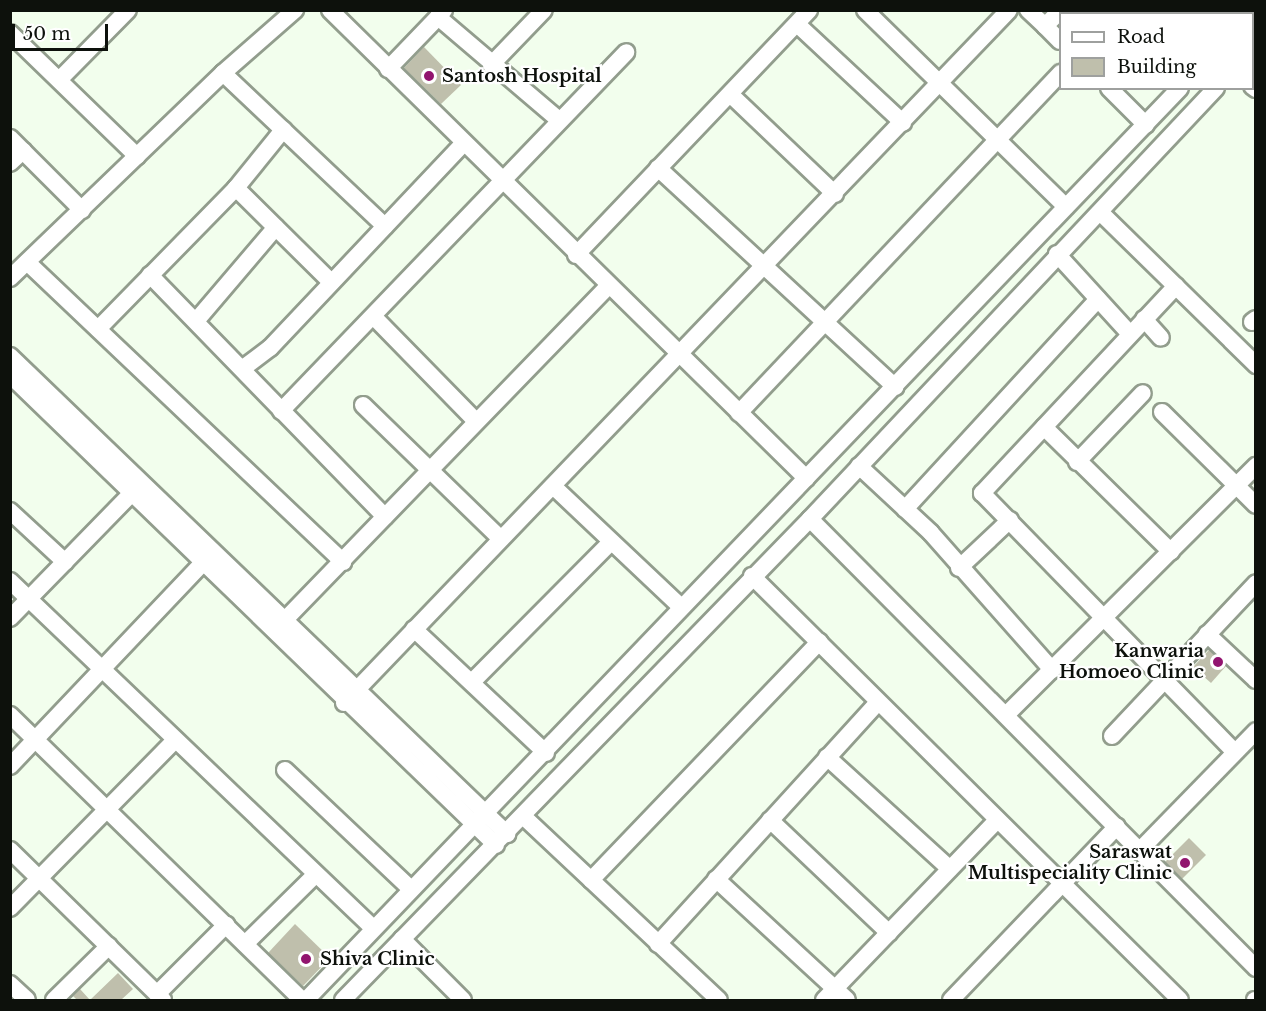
<!DOCTYPE html>
<html>
<head>
<meta charset="utf-8">
<style>
	body { margin:0 }
	#map { position:relative; width:1266px; height:1011px; overflow:hidden; background:#f2feed; font-family:"Libre Baskerville",serif }
	div>[style] { position:absolute }
	.building>* { inset:0; background:#bfbfac }
	.roads { filter:drop-shadow(2px 0 #929d8d) drop-shadow(-2px 0 #929d8d) drop-shadow(0 2px #929d8d) drop-shadow(0 -2px #929d8d) }
	.minor>* { height:16px; margin:-8px; padding:0 8px; transform-origin:8px; border-radius:8px; background:#fff }
	.dots>* { width:16px; height:16px; translate:-50% -50%; box-sizing:border-box; border:3px solid #fff; border-radius:50% }
	span { translate:-50% -50%; white-space:nowrap; text-align:center; line-height:1.15; -webkit-text-stroke:4.5px #fff; paint-order:stroke }
	.poi-label { font-size:18px; color:#0d110c; font-weight:700 }
	.left { translate:0 -50%; text-align:left }
	.right { translate:-100% -50%; text-align:right }
	.frame { position:absolute; inset:0; border:12px solid #0d110c; pointer-events:none }
	.legend { position:absolute; left:1059px; top:12px; width:195px; height:78px; box-sizing:border-box; background:#fff; border:2px solid #9ea09e; margin:0; padding:8px 10px; list-style:none; font-size:18px; color:#0d110c }
	.legend li { display:flex; align-items:center; gap:12px; height:30px }
	.legend b { width:30px; border:2px solid #9ea09e }
	.scale { position:absolute; left:12px; top:24px; width:96px; height:27px; box-sizing:border-box; border:3px solid #0d110c; border-top:0; padding-left:8px; font-size:18px; line-height:21px; white-space:nowrap; color:#0d110c; -webkit-text-stroke:4px #fff; paint-order:stroke }
</style>
</head>
<body>
<div id="map">
	<div class="building">
		<i style="clip-path:polygon(424px 47px,461px 85px,441px 104px,404px 68px)"></i>
		<i style="clip-path:polygon(1209px 650px,1226px 666px,1211px 683px,1193px 667px)"></i>
		<i style="clip-path:polygon(1189px 838px,1206px 855px,1182px 879px,1165px 862px)"></i>
		<i style="clip-path:polygon(295px 924px,330px 958px,303px 986px,268px 953px)"></i>
		<i style="clip-path:polygon(118px 973px,133px 989px,121px 1000px,77px 1000px,73px 996px,80px 989px,90px 1000px)"></i>
	</div>
	<div class="roads">
		<div class="minor">
			<i style="left:330px;top:10px;width:668px;rotate:44.51deg"></i>
			<i style="left:444px;top:10px;width:9px;rotate:131deg"></i>
			<i style="left:438px;top:17px;width:159px;rotate:40.4deg"></i>
			<i style="left:865px;top:10px;width:281px;rotate:44.4deg"></i>
			<i style="left:1028px;top:10px;width:23px;rotate:43deg"></i>
			<i style="left:1252px;top:14px;width:5px;rotate:-53deg"></i>
			<i style="left:797px;top:24px;width:145px;rotate:43deg"></i>
			<i style="left:10px;top:33px;width:177px;rotate:44.1deg"></i>
			<i style="left:1060px;top:41px;width:21px;rotate:-135deg"></i>
			<i style="left:1045px;top:26px;width:23px;rotate:-45deg"></i>
			<i style="left:1252px;top:51px;width:5px;rotate:-37deg"></i>
			<i style="left:491px;top:65px;width:76px;rotate:-46.1deg"></i>
			<i style="left:388px;top:69px;width:72px;rotate:-46.1deg"></i>
			<i style="left:223px;top:73px;width:96px;rotate:-41.2deg"></i>
			<i style="left:59px;top:80px;width:98px;rotate:-45.4deg"></i>
			<i style="left:1252px;top:86px;width:5px;rotate:37deg"></i>
			<i style="left:1109px;top:88px;width:52px;rotate:45deg"></i>
			<i style="left:730px;top:94px;width:145px;rotate:43.6deg"></i>
			<i style="left:10px;top:138px;width:102px;rotate:45deg"></i>
			<i style="left:10px;top:163px;width:18px;rotate:-43deg"></i>
			<i style="left:658px;top:168px;width:323px;rotate:42.7deg"></i>
			<i style="left:236px;top:188px;width:75px;rotate:-51deg"></i>
			<i style="left:1100px;top:212px;width:219px;rotate:44.4deg"></i>
			<i style="left:1057px;top:254px;width:108px;rotate:47.6deg"></i>
			<i style="left:576px;top:255px;width:338px;rotate:-46.4deg"></i>
			<i style="left:27px;top:262px;width:436px;rotate:43.5deg"></i>
			<i style="left:150px;top:275px;width:337px;rotate:45.8deg"></i>
			<i style="left:10px;top:278px;width:296px;rotate:-43.9deg"></i>
			<i style="left:223px;top:73px;width:223px;rotate:43.4deg"></i>
			<i style="left:1176px;top:286px;width:284px;rotate:133.1deg"></i>
			<i style="left:982px;top:493px;width:362px;rotate:45.7deg"></i>
			<i style="left:374px;top:317px;width:146px;rotate:45.6deg"></i>
			<i style="left:1144px;top:319px;width:25px;rotate:48deg"></i>
			<i style="left:196px;top:321px;width:123px;rotate:-49.6deg"></i>
			<i style="left:1252px;top:322px;width:5px;rotate:-37deg"></i>
			<i style="left:98px;top:329px;width:197px;rotate:-45.6deg"></i>
			<i style="left:236px;top:188px;width:134px;rotate:44.7deg"></i>
			<i style="left:10px;top:356px;width:690px;rotate:43.88deg"></i>
			<i style="left:242px;top:369px;width:35px;rotate:-37deg"></i>
			<i style="left:270px;top:348px;width:281px;rotate:-46.6deg"></i>
			<i style="left:10px;top:375px;width:676px;rotate:44.04deg"></i>
			<i style="left:363px;top:405px;width:192px;rotate:44.2deg"></i>
			<i style="left:281px;top:411px;width:498px;rotate:-46.1deg"></i>
			<i style="left:1162px;top:412px;width:132px;rotate:44.7deg"></i>
			<i style="left:739px;top:413px;width:468px;rotate:-46.6deg"></i>
			<i style="left:1044px;top:427px;width:178px;rotate:44.5deg"></i>
			<i style="left:1077px;top:462px;width:95px;rotate:-46.3deg"></i>
			<i style="left:859px;top:466px;width:98px;rotate:42.9deg"></i>
			<i style="left:931px;top:533px;width:183px;rotate:48.5deg"></i>
			<i style="left:553px;top:486px;width:176px;rotate:43.4deg"></i>
			<i style="left:905px;top:509px;width:285px;rotate:-47.4deg"></i>
			<i style="left:10px;top:511px;width:75px;rotate:42.8deg"></i>
			<i style="left:810px;top:519px;width:633px;rotate:45.19deg"></i>
			<i style="left:959px;top:568px;width:70px;rotate:-43.3deg"></i>
			<i style="left:752px;top:576px;width:602px;rotate:44.73deg"></i>
			<i style="left:10px;top:581px;width:502px;rotate:43.71deg"></i>
			<i style="left:10px;top:618px;width:173px;rotate:-45.7deg"></i>
			<i style="left:277px;top:628px;width:476px;rotate:-45.9deg"></i>
			<i style="left:414px;top:629px;width:181px;rotate:43.2deg"></i>
			<i style="left:1207px;top:634px;width:67px;rotate:43.2deg"></i>
			<i style="left:472px;top:682px;width:197px;rotate:-45.2deg"></i>
			<i style="left:344px;top:703px;width:960px;rotate:-46.18deg"></i>
			<i style="left:10px;top:715px;width:408px;rotate:44.3deg"></i>
			<i style="left:1006px;top:715px;width:353px;rotate:-44.9deg"></i>
			<i style="left:1112px;top:736px;width:210px;rotate:-46.7deg"></i>
			<i style="left:827px;top:757px;width:166px;rotate:42.3deg"></i>
			<i style="left:10px;top:766px;width:279px;rotate:-46.5deg"></i>
			<i style="left:285px;top:770px;width:173px;rotate:43.4deg"></i>
			<i style="left:524px;top:817px;width:267px;rotate:43.2deg"></i>
			<i style="left:770px;top:820px;width:164px;rotate:43.5deg"></i>
			<i style="left:10px;top:850px;width:214px;rotate:44.4deg"></i>
			<i style="left:1140px;top:850px;width:166px;rotate:-45.7deg"></i>
			<i style="left:716px;top:879px;width:178px;rotate:42.7deg"></i>
			<i style="left:591px;top:880px;width:330px;rotate:-46.2deg"></i>
			<i style="left:10px;top:908px;width:234px;rotate:-45.5deg"></i>
			<i style="left:402px;top:939px;width:86px;rotate:45deg"></i>
			<i style="left:245px;top:944px;width:98px;rotate:-44.6deg"></i>
			<i style="left:658px;top:944px;width:327px;rotate:-47.7deg"></i>
			<i style="left:10px;top:984px;width:23px;rotate:43deg"></i>
			<i style="left:157px;top:994px;width:98px;rotate:-45deg"></i>
			<i style="left:54px;top:1000px;width:77px;rotate:-44.5deg"></i>
			<i style="left:306px;top:1000px;width:1263px;rotate:-46.22deg"></i>
			<i style="left:343px;top:1000px;width:670px;rotate:-45.85deg"></i>
			<i style="left:810px;top:519px;width:592px;rotate:-46.71deg"></i>
			<i style="left:824px;top:1000px;width:250px;rotate:-46.1deg"></i>
			<i style="left:951px;top:1000px;width:240px;rotate:-46.3deg"></i>
			<i style="left:1255px;top:1000px;width:1px"></i>
		</div>
	</div>
	<div class="dots">
		<i style="left:429px;top:76px;background:#92146f"></i>
		<i style="left:1218px;top:662px;background:#92146f"></i>
		<i style="left:1185px;top:863px;background:#92146f"></i>
		<i style="left:306px;top:959px;background:#92146f"></i>
	</div>
	<div class="poi-label">
		<span class="left" style="left:442px;top:76px">Santosh Hospital</span>
		<span class="right" style="left:1204px;top:662px">Kanwaria<br>Homoeo Clinic</span>
		<span class="right" style="left:1172px;top:863px">Saraswat<br>Multispeciality Clinic</span>
		<span class="left" style="left:320px;top:959px">Shiva Clinic</span>
	</div>
	<div class="frame"></div>
	<ul class="legend">
	<li><b style="height:8px;background:#fff"></b>Road</li>
	<li><b style="height:16px;background:#bfbfac"></b>Building</li>
	</ul>
	<div class="scale">50 m</div>
</div>
</body>
</html>
